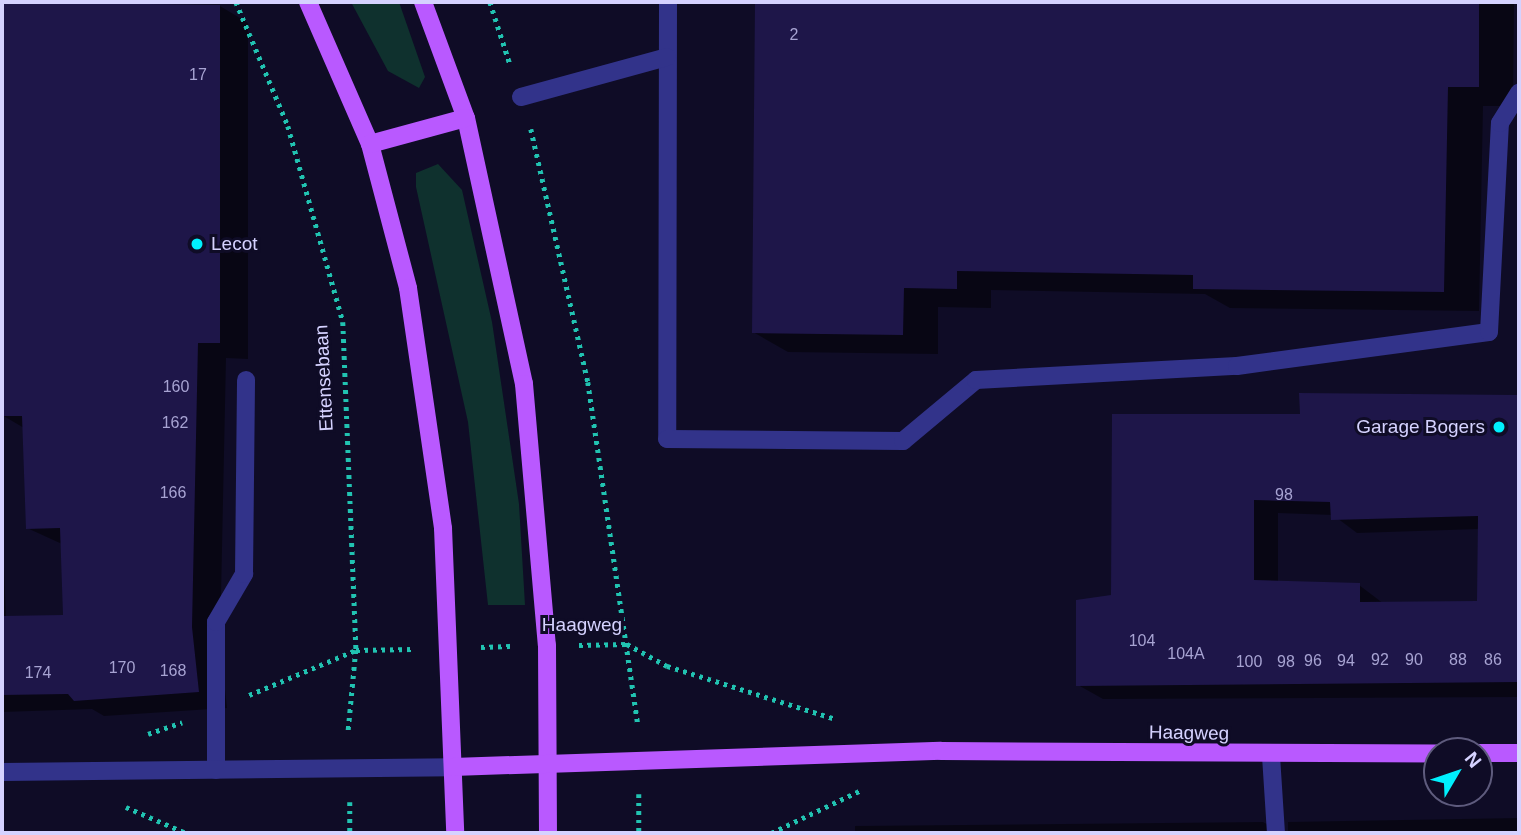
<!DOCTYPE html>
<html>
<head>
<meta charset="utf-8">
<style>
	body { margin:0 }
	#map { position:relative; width:1521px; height:835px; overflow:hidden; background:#0f0c26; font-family:Helvetica,sans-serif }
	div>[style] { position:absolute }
	.green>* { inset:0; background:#0f312e }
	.shadow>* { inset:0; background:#0007 }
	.building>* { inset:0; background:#1e1649 }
	.path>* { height:4.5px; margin-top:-2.25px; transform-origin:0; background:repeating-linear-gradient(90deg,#21c3b1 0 3.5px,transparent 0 8.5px) }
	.minor>* { height:18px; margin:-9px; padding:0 9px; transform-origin:9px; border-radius:9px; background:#32338a }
	.major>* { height:18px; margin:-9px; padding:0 9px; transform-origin:9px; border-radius:9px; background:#b959ff }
	.dots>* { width:19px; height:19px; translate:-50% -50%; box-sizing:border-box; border:4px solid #0f0c26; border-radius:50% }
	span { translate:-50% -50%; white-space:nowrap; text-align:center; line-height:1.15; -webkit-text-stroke:6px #0f0c26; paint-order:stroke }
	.number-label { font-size:16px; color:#a7a3d2 }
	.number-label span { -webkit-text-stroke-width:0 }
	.poi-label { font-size:19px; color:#d5d2ff }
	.left { translate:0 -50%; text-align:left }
	.right { translate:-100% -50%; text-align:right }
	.street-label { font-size:19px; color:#d5d2ff }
	.frame { position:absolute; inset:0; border:4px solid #d5d2ff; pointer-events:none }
	.north { position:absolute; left:1423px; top:737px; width:70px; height:70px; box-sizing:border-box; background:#0f0c26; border:2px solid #5e5b7d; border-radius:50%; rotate:51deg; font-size:19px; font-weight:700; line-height:28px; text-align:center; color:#d5d2ff }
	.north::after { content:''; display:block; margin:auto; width:24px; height:32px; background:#00f0fd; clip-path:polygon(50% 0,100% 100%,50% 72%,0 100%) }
</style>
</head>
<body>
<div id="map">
	<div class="green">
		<i style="clip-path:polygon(351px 2px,399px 2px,425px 77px,419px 88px,388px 71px)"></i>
		<i style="clip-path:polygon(438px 164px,462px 190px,492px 322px,519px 504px,525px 605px,488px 605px,468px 422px,416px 187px,416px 173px)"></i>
	</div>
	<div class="shadow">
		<i style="clip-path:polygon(757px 2px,1514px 2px,1513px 106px,1483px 106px,1479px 311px,1230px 308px,1205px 294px,991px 290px,991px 308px,938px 307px,938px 354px,788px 352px,753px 332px)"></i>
		<i style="clip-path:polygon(2px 5px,220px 6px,248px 23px,248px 359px,226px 358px,220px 644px,227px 708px,104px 716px,92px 709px,2px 712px,2px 517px,6px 618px,65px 617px,62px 544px,27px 528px,24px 428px,2px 415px)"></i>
		<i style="clip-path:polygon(evenodd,1516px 397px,1519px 697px,1103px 699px,1078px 685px,1113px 597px,1301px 416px,1516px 397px,1278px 513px,1333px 515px,1357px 533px,1479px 529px,1479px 603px,1384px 604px,1359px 585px,1278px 583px,1278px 513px)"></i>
		<i style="clip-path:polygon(1519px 818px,1519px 833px,1288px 833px,1288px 822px)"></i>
		<i style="clip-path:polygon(1263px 822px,1283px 833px,855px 833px,855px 826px)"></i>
	</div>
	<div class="building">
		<i style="clip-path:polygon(2px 2px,220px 5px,220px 343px,198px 343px,192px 627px,199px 692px,74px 701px,68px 694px,2px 695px,2px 616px,63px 615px,60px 528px,26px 529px,22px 416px,2px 416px)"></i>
		<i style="clip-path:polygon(755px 2px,1479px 2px,1479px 87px,1448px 87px,1444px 292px,1193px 289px,1193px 275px,957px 271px,957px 289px,904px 288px,903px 335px,752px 333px)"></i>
		<i style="clip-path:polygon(evenodd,1299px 393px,1517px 395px,1519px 682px,1076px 686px,1076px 600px,1111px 595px,1112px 414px,1300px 414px,1299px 393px,1254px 500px,1330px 502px,1331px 520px,1478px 516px,1477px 601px,1360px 602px,1360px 583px,1254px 580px,1254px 500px)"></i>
	</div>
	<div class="path">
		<i style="left:236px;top:2px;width:134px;rotate:67.2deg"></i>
		<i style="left:288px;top:126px;width:204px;rotate:74.3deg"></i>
		<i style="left:343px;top:322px;width:328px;rotate:87.7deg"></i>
		<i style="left:356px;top:650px;width:84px;rotate:95.4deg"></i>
		<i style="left:490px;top:2px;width:65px;rotate:72.1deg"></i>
		<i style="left:531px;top:129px;width:259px;rotate:77.3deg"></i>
		<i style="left:588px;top:382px;width:348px;rotate:81.7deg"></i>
		<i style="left:579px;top:645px;width:48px;rotate:-1.2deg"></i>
		<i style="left:627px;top:644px;width:46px;rotate:28.8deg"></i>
		<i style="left:667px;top:666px;width:174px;rotate:17.4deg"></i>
		<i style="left:481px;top:647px;width:33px;rotate:-2deg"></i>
		<i style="left:249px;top:695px;width:116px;rotate:-22.8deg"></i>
		<i style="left:356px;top:650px;width:57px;rotate:-1deg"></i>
		<i style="left:148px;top:734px;width:36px;rotate:-19deg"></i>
		<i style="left:639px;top:794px;width:39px;rotate:90deg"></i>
		<i style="left:350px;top:802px;width:31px;rotate:90deg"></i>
		<i style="left:126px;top:807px;width:65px;rotate:23.4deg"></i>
		<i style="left:771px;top:833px;width:100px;rotate:-25.5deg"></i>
	</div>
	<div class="minor">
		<i style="left:668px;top:2px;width:437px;rotate:90.1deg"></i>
		<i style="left:667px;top:439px;width:236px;rotate:0.5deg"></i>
		<i style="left:903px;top:441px;width:95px;rotate:-39.9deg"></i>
		<i style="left:976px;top:380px;width:261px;rotate:-3.1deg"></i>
		<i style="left:1237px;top:366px;width:254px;rotate:-7.7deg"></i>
		<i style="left:1489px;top:332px;width:209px;rotate:-87deg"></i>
		<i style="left:1500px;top:123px;width:36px;rotate:-58deg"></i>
		<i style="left:521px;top:97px;width:151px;rotate:-15.3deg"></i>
		<i style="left:1271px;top:756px;width:77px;rotate:86.3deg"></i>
		<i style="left:216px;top:770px;width:148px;rotate:-90deg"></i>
		<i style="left:216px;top:622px;width:56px;rotate:-59.7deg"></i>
		<i style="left:244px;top:574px;width:194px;rotate:-89.4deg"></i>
		<i style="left:2px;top:772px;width:451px;rotate:-0.6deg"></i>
	</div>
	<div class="major">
		<i style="left:308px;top:2px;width:155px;rotate:66.4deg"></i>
		<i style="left:370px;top:144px;width:149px;rotate:75.2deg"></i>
		<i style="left:408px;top:288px;width:243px;rotate:81.7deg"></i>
		<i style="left:443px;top:528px;width:305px;rotate:87.7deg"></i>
		<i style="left:423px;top:2px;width:124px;rotate:69.7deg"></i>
		<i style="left:466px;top:118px;width:272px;rotate:77.7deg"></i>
		<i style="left:524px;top:384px;width:262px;rotate:85deg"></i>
		<i style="left:547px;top:645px;width:188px;rotate:89.7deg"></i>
		<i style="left:370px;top:144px;width:99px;rotate:-15.2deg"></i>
		<i style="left:1479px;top:753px;width:40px"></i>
		<i style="left:453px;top:767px;width:488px;rotate:-1.9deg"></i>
		<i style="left:941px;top:751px;width:496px;rotate:0.3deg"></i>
	</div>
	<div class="dots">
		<i style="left:197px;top:244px;background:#00f0fd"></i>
		<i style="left:1499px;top:427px;background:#00f0fd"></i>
	</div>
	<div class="number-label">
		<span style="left:794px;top:35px">2</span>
		<span style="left:198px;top:75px">17</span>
		<span style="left:176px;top:387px">160</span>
		<span style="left:175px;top:423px">162</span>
		<span style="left:173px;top:493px">166</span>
		<span style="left:1284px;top:495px">98</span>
		<span style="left:1142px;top:641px">104</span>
		<span style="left:1186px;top:654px">104A</span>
		<span style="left:1380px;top:660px">92</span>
		<span style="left:1414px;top:660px">90</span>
		<span style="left:1458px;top:660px">88</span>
		<span style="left:1493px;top:660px">86</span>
		<span style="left:1313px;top:661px">96</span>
		<span style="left:1346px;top:661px">94</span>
		<span style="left:1249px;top:662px">100</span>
		<span style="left:1286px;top:662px">98</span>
		<span style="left:122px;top:668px">170</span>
		<span style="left:173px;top:671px">168</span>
		<span style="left:38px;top:673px">174</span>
	</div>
	<div class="poi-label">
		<span class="left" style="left:211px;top:244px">Lecot</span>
		<span class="right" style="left:1485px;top:427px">Garage Bogers</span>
	</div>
	<div class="street-label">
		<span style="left:324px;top:378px;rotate:-93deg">Ettensebaan</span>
		<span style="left:582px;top:625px">Haagweg</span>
		<span style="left:1189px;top:733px;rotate:1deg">Haagweg</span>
	</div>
	<div class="frame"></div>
	<div class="north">N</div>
</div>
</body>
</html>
